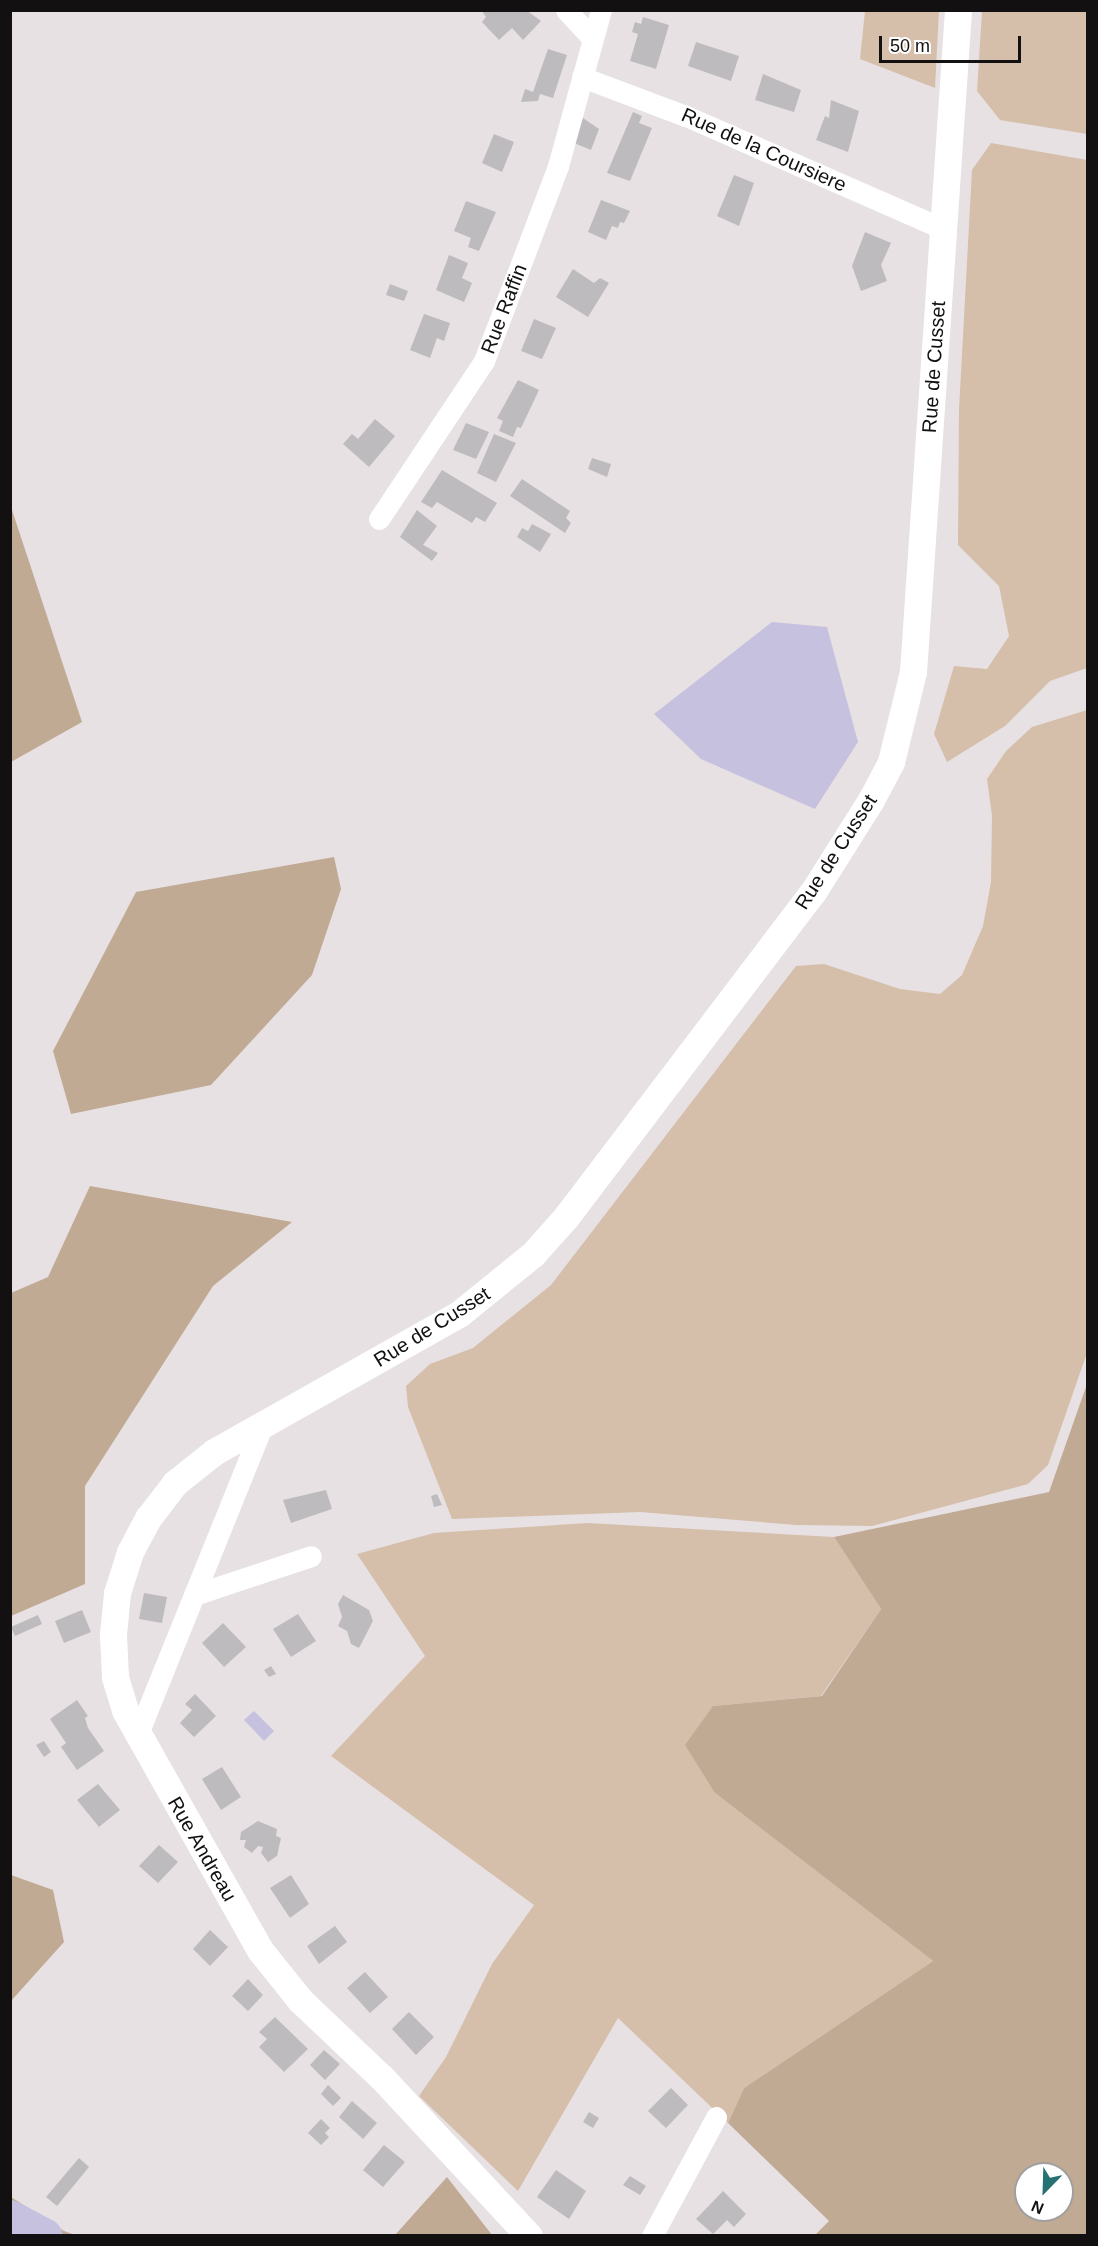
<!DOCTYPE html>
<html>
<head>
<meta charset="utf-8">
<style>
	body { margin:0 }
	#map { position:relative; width:1098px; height:2246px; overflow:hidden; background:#e7e1e3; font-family:Arial,sans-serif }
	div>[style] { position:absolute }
	.green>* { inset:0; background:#d6bfaa }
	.forest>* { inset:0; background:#c1aa94 }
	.water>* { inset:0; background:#c6c1de }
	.river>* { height:34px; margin:-17px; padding:0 17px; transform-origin:17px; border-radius:17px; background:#c6c1de }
	.building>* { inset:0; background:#bebbbe }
	.minor>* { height:21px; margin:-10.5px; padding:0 10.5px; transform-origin:10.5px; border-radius:10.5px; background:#fff }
	.tertiary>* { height:27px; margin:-13.5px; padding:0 13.5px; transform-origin:13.5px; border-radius:13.5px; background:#fff }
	span { translate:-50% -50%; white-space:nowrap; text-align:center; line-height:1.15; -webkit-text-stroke:4.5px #fff; paint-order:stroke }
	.street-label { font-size:20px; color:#121010 }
	.frame { position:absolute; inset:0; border:12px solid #121010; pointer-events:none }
	.north { position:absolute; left:1014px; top:2162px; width:60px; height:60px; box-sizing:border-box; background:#fff; border:2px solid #a09f9f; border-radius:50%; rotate:203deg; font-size:16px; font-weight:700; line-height:24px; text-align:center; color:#121010 }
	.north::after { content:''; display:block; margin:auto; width:21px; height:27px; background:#267171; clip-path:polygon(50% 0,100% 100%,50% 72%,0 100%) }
	.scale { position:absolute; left:879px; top:36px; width:142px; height:27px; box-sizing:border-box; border:3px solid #121010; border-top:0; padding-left:8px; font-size:18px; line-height:21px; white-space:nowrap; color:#121010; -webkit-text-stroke:4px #fff; paint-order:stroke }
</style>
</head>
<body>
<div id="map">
	<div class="green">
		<i style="clip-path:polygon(865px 11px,939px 11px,935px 88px,860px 59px)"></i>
		<i style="clip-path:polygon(982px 11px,1087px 11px,1087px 134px,1000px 120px,977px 91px)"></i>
		<i style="clip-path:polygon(991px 143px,1087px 160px,1087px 668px,1050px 681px,1005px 726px,947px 762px,934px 734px,954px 666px,987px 669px,1009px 636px,999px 586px,958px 545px,959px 409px,972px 170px)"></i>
		<i style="clip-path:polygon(1087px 710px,1088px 1350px,1048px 1465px,1028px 1484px,872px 1526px,796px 1525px,640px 1512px,452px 1519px,408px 1407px,406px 1386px,430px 1364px,473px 1348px,551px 1285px,796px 966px,824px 964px,900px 989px,940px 994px,962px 975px,983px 926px,991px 882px,992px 816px,987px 779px,1006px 751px,1032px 727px)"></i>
		<i style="clip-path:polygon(588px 1523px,834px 1537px,881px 1609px,821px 1696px,713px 1706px,715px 1793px,933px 1961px,744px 2088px,728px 2123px,618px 2018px,518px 2191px,419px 2096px,446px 2057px,492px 1964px,534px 1905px,331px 1756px,425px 1656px,357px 1554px,434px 1533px)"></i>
	</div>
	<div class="forest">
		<i style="clip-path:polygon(10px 504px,82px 722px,11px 762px,10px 762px)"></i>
		<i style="clip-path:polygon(334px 857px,341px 889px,312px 975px,211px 1085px,71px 1114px,53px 1051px,136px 892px)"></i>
		<i style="clip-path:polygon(90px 1186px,292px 1222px,213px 1286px,85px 1486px,85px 1584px,11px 1616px,11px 1293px,48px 1277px)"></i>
		<i style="clip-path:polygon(evenodd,1087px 1384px,1087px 2235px,815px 2235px,829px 2221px,728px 2123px,744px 2088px,933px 1961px,715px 1793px,685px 1745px,713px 1706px,822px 1696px,881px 1609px,834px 1537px,1049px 1492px,1087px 1384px,1026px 2174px,1062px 2174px,1062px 2210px,1026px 2210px,1026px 2174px)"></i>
		<i style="clip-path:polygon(11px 1875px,53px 1890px,64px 1942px,11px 2001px)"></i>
		<i style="clip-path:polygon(447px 2177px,492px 2235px,395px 2235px)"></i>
		<i style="clip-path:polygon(11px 2197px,64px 2231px,75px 2235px,11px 2235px)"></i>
	</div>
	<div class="water">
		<i style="clip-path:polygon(772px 622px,827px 627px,858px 742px,815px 809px,701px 759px,654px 714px)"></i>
		<i style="clip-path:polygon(254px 1711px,274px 1731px,264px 1741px,244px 1720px)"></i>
	</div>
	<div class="river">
		<i style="left:10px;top:2217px;width:40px;rotate:28deg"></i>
	</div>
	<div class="building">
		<i style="clip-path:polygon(481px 10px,526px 10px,541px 21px,523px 40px,512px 28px,499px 40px,482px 22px,486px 17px)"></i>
		<i style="clip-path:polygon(643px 17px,669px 25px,656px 69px,630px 61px,638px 34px,632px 32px,635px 22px,641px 24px)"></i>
		<i style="clip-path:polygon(696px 42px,739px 56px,731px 81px,688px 66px)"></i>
		<i style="clip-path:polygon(548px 49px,567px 55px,553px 98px,540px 94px,538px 101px,521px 102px,525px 89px,533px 92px)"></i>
		<i style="clip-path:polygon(763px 74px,801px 90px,794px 112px,755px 100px)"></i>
		<i style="clip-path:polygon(831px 100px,859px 111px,848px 152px,816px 140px,825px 116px,829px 118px)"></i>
		<i style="clip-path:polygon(633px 112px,642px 116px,639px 123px,652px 128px,630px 181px,607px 173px)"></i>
		<i style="clip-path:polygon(583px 118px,599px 129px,591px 150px,574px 143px)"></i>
		<i style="clip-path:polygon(494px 134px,514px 142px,502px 172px,482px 163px)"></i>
		<i style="clip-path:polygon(734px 175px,754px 183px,739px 226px,717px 216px)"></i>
		<i style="clip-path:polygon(601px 200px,630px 211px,624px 223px,620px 222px,618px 228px,612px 226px,606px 240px,588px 232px)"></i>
		<i style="clip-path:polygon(466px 201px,496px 212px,479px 251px,468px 247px,471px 238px,454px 231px)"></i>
		<i style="clip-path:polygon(865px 232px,891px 243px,881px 265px,887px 281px,861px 291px,852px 266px)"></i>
		<i style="clip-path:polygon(449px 255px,468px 263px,462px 278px,472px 283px,464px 302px,436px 290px)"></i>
		<i style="clip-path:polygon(573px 269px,594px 283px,600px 278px,609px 283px,588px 317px,556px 297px)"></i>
		<i style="clip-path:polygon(390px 284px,408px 291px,404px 301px,386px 295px)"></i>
		<i style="clip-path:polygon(424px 314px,450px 323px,444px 341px,437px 338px,430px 358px,410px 350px)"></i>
		<i style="clip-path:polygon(534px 319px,556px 328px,542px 359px,521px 351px)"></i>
		<i style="clip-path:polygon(518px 380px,539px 390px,521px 428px,517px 427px,513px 437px,499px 431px,503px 421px,497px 418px)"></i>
		<i style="clip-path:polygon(375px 419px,395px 436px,369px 467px,343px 444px,352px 434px,358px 439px)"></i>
		<i style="clip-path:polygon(466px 423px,489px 432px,476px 459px,453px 450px)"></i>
		<i style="clip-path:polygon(494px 434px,516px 443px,496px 482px,477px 473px)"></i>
		<i style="clip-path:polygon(592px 458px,611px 464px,607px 477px,588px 469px)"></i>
		<i style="clip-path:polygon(442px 470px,497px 503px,485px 522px,476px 517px,472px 523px,437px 502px,432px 508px,421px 502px)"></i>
		<i style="clip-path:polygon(522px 479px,570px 511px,566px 518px,571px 523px,565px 533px,510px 496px)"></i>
		<i style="clip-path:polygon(417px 510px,437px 526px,423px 545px,438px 553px,432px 561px,400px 537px)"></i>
		<i style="clip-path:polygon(532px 524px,551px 534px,540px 552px,517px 537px,522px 528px,528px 531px)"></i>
		<i style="clip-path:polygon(326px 1490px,332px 1509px,291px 1523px,283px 1500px)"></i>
		<i style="clip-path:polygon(437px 1494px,442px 1505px,434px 1507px,431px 1496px)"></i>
		<i style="clip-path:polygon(144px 1593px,167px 1597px,162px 1623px,139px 1619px)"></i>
		<i style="clip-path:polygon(343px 1595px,369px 1610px,373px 1621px,359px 1648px,351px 1644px,347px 1631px,338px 1626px,342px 1617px,338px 1604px)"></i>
		<i style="clip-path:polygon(82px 1610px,91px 1632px,64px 1643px,55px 1621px)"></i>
		<i style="clip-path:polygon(298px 1614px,316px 1641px,291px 1657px,273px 1629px)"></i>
		<i style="clip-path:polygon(38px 1615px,42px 1624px,15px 1636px,11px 1627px)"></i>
		<i style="clip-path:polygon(223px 1623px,246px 1647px,224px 1667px,202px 1643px)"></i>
		<i style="clip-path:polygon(271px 1666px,276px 1674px,269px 1677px,264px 1670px)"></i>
		<i style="clip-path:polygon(195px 1694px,216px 1716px,194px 1737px,180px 1723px,192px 1710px,185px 1704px)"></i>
		<i style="clip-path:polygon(77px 1700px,88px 1716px,85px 1718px,88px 1728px,104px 1751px,77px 1770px,61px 1747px,66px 1743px,50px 1719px)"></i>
		<i style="clip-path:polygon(44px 1741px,51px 1752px,44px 1757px,36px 1745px)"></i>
		<i style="clip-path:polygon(222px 1767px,241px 1797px,221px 1810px,202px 1779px)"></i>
		<i style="clip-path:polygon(98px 1784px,120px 1810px,99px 1827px,77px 1800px)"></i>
		<i style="clip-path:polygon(258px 1821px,277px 1829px,276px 1836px,281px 1838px,277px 1856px,268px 1862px,261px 1853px,263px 1847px,258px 1846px,252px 1853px,244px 1847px,246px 1840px,240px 1840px,241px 1832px)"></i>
		<i style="clip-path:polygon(159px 1845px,178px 1862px,158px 1883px,139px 1866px)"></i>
		<i style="clip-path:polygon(291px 1875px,309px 1904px,290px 1918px,270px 1888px)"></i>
		<i style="clip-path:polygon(335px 1926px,347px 1942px,319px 1964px,307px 1946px)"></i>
		<i style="clip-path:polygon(210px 1930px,228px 1947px,210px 1966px,193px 1949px)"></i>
		<i style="clip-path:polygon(365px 1972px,388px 1997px,370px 2013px,347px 1988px)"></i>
		<i style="clip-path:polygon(248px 1979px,263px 1995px,248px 2011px,232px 1996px)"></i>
		<i style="clip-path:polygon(409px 2012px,434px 2037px,416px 2055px,392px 2029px)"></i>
		<i style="clip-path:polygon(275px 2017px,308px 2049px,284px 2072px,259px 2047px,267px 2039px,259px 2032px)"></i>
		<i style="clip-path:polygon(324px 2050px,340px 2064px,325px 2080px,310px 2065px)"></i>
		<i style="clip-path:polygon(328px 2085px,341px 2098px,333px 2106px,321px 2094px)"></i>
		<i style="clip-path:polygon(671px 2088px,688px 2105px,666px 2128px,648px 2111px)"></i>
		<i style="clip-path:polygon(352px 2101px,377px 2123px,363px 2139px,339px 2117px)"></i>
		<i style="clip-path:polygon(589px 2112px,599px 2118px,593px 2128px,583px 2122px)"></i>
		<i style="clip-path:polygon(321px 2119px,330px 2128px,325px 2133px,329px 2137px,321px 2145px,308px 2133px)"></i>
		<i style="clip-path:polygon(384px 2145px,405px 2162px,383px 2187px,363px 2170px)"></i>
		<i style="clip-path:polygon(79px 2158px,89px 2167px,57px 2206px,46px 2197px)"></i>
		<i style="clip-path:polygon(556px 2170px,586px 2191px,569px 2219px,537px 2197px)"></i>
		<i style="clip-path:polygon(630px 2176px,646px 2186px,640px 2195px,623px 2185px)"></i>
		<i style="clip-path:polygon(723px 2191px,746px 2214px,734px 2227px,727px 2220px,713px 2234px,696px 2219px)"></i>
	</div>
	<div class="minor">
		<i style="left:566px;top:10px;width:38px;rotate:47deg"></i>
		<i style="left:582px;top:77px;width:111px;rotate:20.6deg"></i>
		<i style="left:686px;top:116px;width:281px;rotate:23.7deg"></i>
		<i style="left:379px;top:519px;width:190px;rotate:-56.4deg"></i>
		<i style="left:484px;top:361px;width:209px;rotate:-69.2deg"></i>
		<i style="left:558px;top:166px;width:162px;rotate:-74.6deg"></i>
		<i style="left:194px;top:1595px;width:123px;rotate:-18.4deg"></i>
		<i style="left:137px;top:1736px;width:336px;rotate:-68deg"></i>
		<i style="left:652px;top:2236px;width:135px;rotate:-61.7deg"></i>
	</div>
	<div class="tertiary">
		<i style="left:529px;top:2236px;width:217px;rotate:-132.9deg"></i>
		<i style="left:381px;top:2077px;width:112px;rotate:-136.5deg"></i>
		<i style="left:300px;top:2000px;width:64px;rotate:-128.7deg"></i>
		<i style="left:260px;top:1950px;width:275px;rotate:-119.4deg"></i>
		<i style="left:125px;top:1710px;width:34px;rotate:-107deg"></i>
		<i style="left:115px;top:1677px;width:43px;rotate:-92.7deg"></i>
		<i style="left:113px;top:1634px;width:41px;rotate:-84.4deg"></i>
		<i style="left:117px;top:1593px;width:43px;rotate:-72.4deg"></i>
		<i style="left:130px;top:1552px;width:40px;rotate:-62deg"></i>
		<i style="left:149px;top:1517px;width:43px;rotate:-52.6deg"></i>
		<i style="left:175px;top:1483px;width:50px;rotate:-38.5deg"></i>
		<i style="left:214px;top:1452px;width:281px;rotate:-29.4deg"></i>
		<i style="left:459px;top:1314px;width:95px;rotate:-39deg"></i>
		<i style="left:533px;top:1254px;width:50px;rotate:-48.3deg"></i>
		<i style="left:566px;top:1217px;width:408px;rotate:-52.8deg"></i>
		<i style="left:813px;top:892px;width:109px;rotate:-57.8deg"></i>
		<i style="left:871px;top:800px;width:43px;rotate:-62.2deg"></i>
		<i style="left:891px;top:762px;width:93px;rotate:-76.3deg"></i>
		<i style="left:913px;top:672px;width:664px;rotate:-86.11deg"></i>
	</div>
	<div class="street-label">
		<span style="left:764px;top:150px;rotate:24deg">Rue de la Coursiere</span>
		<span style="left:504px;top:309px;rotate:-69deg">Rue Raffin</span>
		<span style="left:934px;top:367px;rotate:-86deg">Rue de Cusset</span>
		<span style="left:836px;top:852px;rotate:-57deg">Rue de Cusset</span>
		<span style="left:432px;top:1327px;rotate:-32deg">Rue de Cusset</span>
		<span style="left:202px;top:1849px;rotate:60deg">Rue Andreau</span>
	</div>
	<div class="frame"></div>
	<div class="north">N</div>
	<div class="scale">50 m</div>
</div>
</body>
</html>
